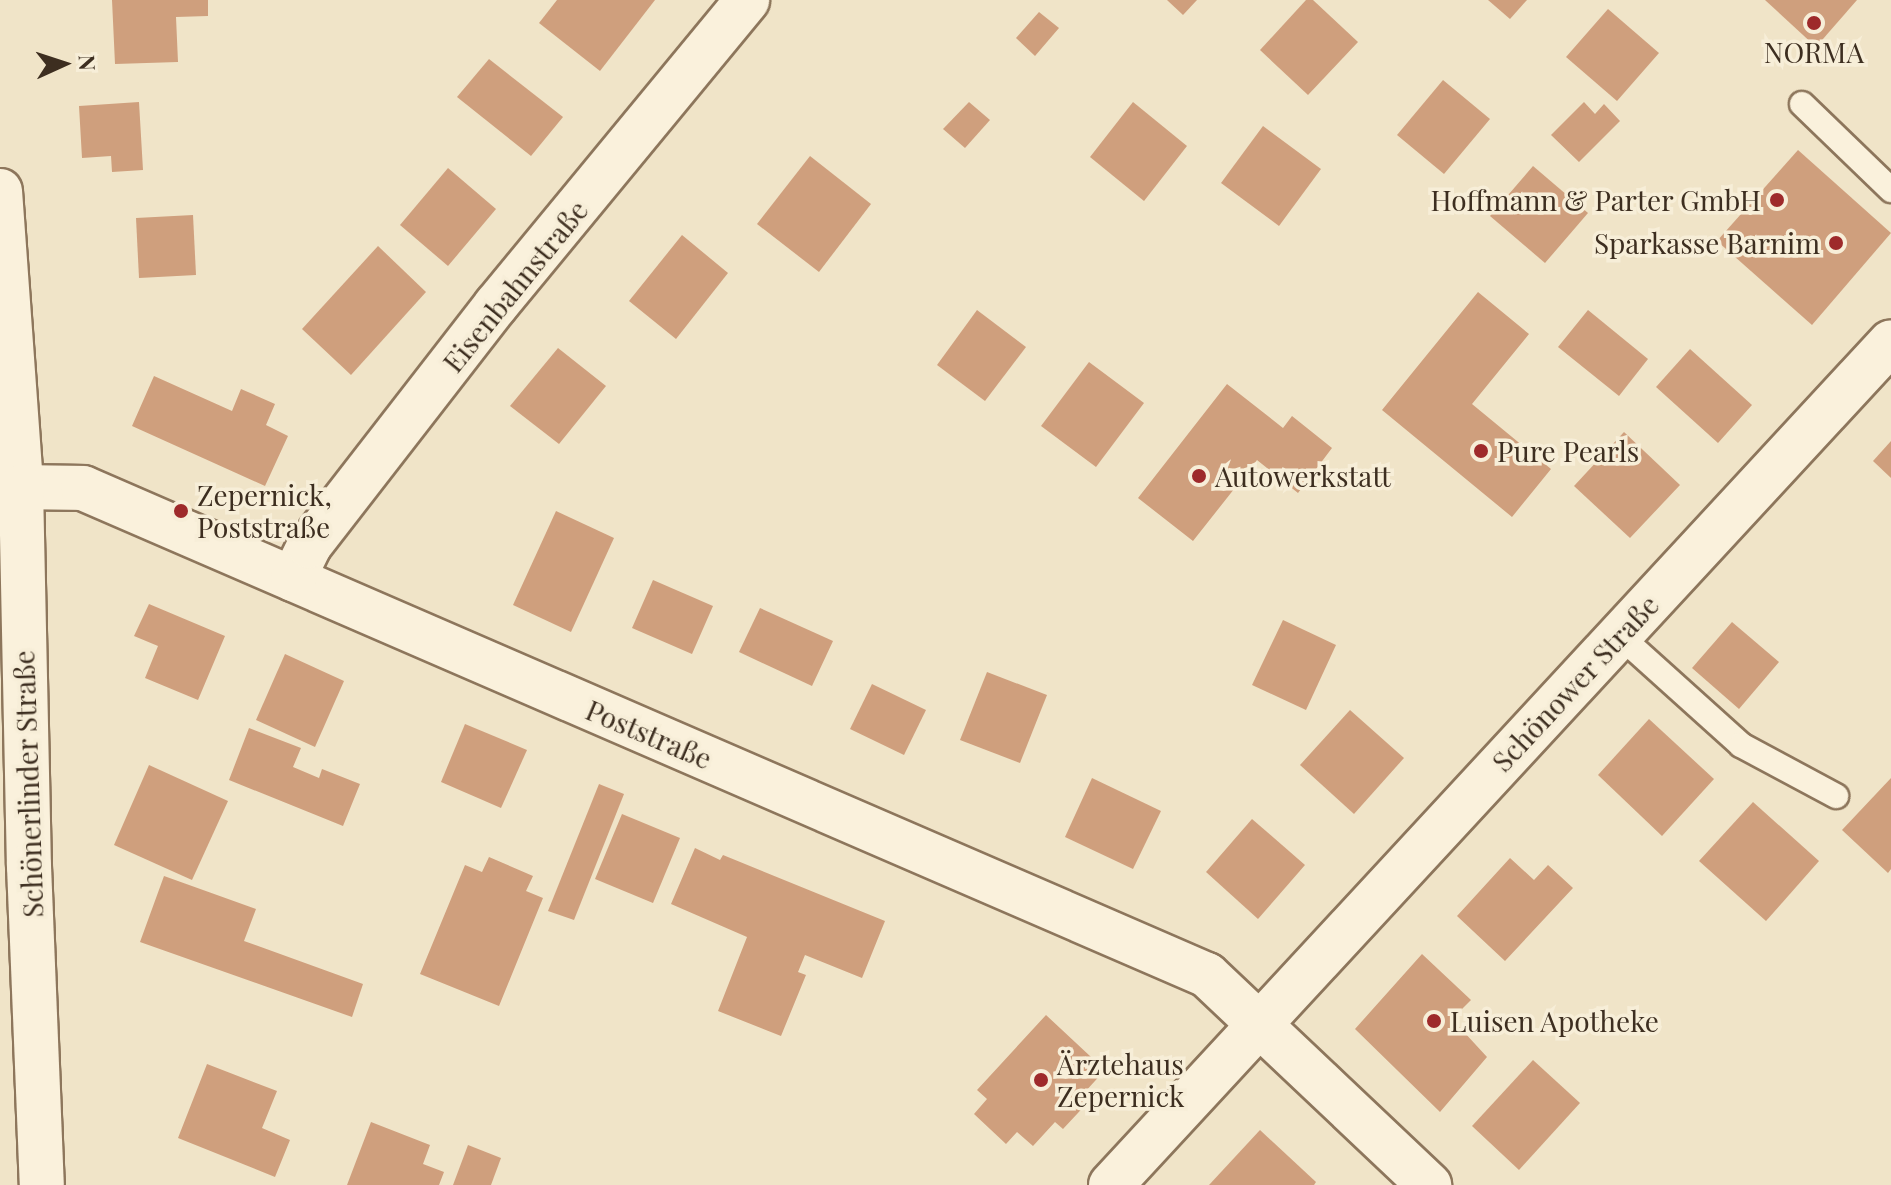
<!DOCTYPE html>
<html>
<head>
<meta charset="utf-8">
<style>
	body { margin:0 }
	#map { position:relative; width:1891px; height:1185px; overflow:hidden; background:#f0e4c8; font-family:"Playfair Display",serif }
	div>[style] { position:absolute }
	.building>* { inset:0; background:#cf9f7d }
	.roads { filter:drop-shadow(2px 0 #8d765c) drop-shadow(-2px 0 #8d765c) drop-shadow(0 2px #8d765c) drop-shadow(0 -2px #8d765c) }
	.lane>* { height:24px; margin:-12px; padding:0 12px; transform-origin:12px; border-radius:12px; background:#faf1dc }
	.street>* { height:44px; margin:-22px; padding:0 22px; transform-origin:22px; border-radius:22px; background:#faf1dc }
	.secondary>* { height:44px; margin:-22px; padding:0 22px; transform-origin:22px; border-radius:22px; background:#faf1dc }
	.dots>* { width:22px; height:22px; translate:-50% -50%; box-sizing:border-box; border:4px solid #f7eed8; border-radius:50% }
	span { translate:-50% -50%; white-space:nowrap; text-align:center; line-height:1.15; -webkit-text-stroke:7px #f7eed8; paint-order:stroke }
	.poi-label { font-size:28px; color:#3d2e20 }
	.right { translate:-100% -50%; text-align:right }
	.left { translate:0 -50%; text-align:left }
	.street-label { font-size:28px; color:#3d2e20 }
	.north { position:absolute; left:24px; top:24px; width:80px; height:80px; -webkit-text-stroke:6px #f7eed8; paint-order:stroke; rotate:87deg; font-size:22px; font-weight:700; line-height:32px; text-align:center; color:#3d2e20 }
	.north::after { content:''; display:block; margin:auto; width:28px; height:36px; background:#3d2e20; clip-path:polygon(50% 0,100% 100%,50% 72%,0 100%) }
</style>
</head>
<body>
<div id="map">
	<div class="building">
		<i style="clip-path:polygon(112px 0,208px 0,208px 16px,176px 17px,178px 62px,115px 64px)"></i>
		<i style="clip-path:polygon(557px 0,655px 0,600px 71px,539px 23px)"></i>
		<i style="clip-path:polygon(1167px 0,1197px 0,1183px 15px)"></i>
		<i style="clip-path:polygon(1306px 0,1313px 0,1358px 42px,1308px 95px,1260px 50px)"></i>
		<i style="clip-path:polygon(1488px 0,1527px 0,1510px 19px)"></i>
		<i style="clip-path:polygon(1765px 0,1857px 0,1816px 47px)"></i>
		<i style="clip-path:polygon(1608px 9px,1659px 53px,1617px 101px,1566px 57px)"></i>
		<i style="clip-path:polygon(1039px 12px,1059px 28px,1035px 56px,1016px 38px)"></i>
		<i style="clip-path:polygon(489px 59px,563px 117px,531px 156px,457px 97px)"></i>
		<i style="clip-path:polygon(1443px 80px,1490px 119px,1444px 174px,1397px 135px)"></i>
		<i style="clip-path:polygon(139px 102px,143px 170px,112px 172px,111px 156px,82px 158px,79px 106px)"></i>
		<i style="clip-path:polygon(969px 102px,990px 120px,965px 148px,943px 129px)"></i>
		<i style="clip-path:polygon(1133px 102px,1187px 146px,1144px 201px,1090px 157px)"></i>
		<i style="clip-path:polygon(1584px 102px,1595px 114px,1604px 104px,1620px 121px,1579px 162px,1551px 135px)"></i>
		<i style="clip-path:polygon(1263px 126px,1321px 169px,1279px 226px,1221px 183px)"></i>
		<i style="clip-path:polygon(1798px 150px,1891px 233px,1812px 325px,1717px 241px)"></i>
		<i style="clip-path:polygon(810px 156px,871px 204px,819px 272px,757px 224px)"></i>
		<i style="clip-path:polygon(1533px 166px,1588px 213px,1545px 263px,1490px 216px)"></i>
		<i style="clip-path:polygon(448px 168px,496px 209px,448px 266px,400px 225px)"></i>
		<i style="clip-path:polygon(193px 215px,196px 275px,139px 278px,136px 218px)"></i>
		<i style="clip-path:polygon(682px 235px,728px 273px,676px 339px,629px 301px)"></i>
		<i style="clip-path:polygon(378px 246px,426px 292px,351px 375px,302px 329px)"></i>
		<i style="clip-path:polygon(1478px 292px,1529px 334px,1472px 404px,1551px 469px,1512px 517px,1382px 410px)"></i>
		<i style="clip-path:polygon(977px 310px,1026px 347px,985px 401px,937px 365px)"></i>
		<i style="clip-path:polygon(1588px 310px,1648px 359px,1619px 396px,1558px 347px)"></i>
		<i style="clip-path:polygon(558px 348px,606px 386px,559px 444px,510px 406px)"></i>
		<i style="clip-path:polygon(1690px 349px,1752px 405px,1718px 443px,1656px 387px)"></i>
		<i style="clip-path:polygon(1089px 362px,1144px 403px,1096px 467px,1041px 426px)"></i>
		<i style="clip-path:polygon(154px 376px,232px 411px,241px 389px,275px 404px,266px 425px,288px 436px,265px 486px,132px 426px)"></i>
		<i style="clip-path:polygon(1227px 384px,1283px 428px,1292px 416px,1332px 448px,1298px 493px,1257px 460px,1193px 541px,1138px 498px)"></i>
		<i style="clip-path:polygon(1624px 432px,1680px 485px,1630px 538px,1574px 486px)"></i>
		<i style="clip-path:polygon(1891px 441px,1891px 478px,1873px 461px)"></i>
		<i style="clip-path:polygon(556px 511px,614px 538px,571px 632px,513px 605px)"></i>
		<i style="clip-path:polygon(653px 580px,713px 606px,692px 654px,632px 628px)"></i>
		<i style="clip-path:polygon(149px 604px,225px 636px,198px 700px,145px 678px,158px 646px,134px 636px)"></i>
		<i style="clip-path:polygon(760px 608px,833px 641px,812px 686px,739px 652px)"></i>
		<i style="clip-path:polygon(1283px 620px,1336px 645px,1306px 710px,1252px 685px)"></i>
		<i style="clip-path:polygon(1732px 622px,1779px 662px,1739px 709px,1692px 668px)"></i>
		<i style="clip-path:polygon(285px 654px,344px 681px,315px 747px,256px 720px)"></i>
		<i style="clip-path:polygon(987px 672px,1047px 695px,1020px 763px,960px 740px)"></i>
		<i style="clip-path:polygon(872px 684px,926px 710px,904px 755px,850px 729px)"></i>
		<i style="clip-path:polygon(1350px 710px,1404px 758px,1354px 814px,1300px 765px)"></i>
		<i style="clip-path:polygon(1649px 719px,1714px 779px,1662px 836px,1598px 775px)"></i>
		<i style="clip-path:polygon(465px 724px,527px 750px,501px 808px,441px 782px)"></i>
		<i style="clip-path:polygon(249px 728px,301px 748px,293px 767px,319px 778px,322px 769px,360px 784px,343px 826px,229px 780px)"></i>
		<i style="clip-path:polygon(149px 765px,228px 801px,192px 880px,114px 845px)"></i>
		<i style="clip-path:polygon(1092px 778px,1161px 811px,1133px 869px,1065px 837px)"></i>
		<i style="clip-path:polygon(1891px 778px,1891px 869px,1888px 873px,1842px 830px)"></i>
		<i style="clip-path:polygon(599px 784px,624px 794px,574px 920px,548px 911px)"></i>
		<i style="clip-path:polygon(1753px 802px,1819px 861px,1766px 921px,1699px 861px)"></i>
		<i style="clip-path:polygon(622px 814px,680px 838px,653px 903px,595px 879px)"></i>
		<i style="clip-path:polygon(1252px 819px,1305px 865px,1258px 919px,1206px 872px)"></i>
		<i style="clip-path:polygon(695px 848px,720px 860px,723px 855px,885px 921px,862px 978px,805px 955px,798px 972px,806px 975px,781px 1036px,718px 1011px,747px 937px,671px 904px)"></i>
		<i style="clip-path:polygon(489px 857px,533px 876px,526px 891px,543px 898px,499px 1006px,420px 974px,465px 865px,482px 872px)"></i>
		<i style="clip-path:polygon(1510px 858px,1534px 880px,1548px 865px,1573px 888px,1505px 961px,1457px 916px)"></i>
		<i style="clip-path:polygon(164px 876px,256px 909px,244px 941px,363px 984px,352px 1017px,140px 942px)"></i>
		<i style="clip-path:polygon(1422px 954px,1471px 1000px,1452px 1019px,1487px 1057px,1440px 1112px,1355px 1029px)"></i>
		<i style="clip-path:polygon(1046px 1015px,1105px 1070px,1084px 1093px,1091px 1099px,1063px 1129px,1055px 1122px,1033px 1146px,1017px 1132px,1006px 1144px,974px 1114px,987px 1099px,977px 1090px)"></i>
		<i style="clip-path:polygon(1533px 1060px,1580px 1103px,1519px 1170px,1472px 1126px)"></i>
		<i style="clip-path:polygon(207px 1064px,277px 1091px,262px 1128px,290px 1140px,275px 1177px,178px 1138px)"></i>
		<i style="clip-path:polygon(371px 1122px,430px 1145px,423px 1164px,444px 1172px,439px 1185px,347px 1185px)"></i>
		<i style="clip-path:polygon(1260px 1130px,1316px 1182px,1314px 1185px,1209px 1185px)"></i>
		<i style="clip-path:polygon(468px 1145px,501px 1158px,491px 1185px,453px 1185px)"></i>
	</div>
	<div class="roads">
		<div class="lane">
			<i style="left:1802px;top:104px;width:124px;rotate:44deg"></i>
			<i style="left:1619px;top:635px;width:164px;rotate:42deg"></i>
			<i style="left:1741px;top:745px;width:108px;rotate:28.2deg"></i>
		</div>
		<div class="street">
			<i style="left:21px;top:487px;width:62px;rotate:0.9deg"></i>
			<i style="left:83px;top:488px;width:1225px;rotate:23.43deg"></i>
			<i style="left:1207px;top:975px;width:306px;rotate:43.4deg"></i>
			<i style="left:293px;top:579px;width:37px;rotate:-64deg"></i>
			<i style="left:309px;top:546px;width:305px;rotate:-52.2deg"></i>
			<i style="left:496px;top:305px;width:395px;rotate:-50.5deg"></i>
		</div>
		<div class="secondary">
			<i style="left:0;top:191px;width:297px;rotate:85.9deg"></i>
			<i style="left:21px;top:487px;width:379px;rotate:88.8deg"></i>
			<i style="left:29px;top:866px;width:319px;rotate:87.7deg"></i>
			<i style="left:1111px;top:1185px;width:1148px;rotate:-47.22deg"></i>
		</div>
	</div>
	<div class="dots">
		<i style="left:1814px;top:23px;background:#9e2a2b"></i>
		<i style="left:1777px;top:200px;background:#9e2a2b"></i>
		<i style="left:1836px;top:243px;background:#9e2a2b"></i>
		<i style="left:1481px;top:451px;background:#9e2a2b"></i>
		<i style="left:1199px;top:476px;background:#9e2a2b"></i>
		<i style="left:181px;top:511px;background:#9e2a2b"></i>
		<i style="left:1434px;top:1021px;background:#9e2a2b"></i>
		<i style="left:1041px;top:1080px;background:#9e2a2b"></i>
	</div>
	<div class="poi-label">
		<span style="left:1814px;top:52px">NORMA</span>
		<span class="right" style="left:1761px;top:200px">Hoffmann &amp; Parter GmbH</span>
		<span class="right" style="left:1820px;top:243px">Sparkasse Barnim</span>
		<span class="left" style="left:1497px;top:451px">Pure Pearls</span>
		<span class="left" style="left:1215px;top:476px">Autowerkstatt</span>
		<span class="left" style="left:197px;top:511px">Zepernick,<br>Poststraße</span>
		<span class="left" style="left:1450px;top:1021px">Luisen Apotheke</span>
		<span class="left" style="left:1057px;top:1080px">Ärztehaus<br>Zepernick</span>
	</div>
	<div class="street-label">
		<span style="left:515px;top:286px;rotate:-51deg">Eisenbahnstraße</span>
		<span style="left:1575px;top:683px;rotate:-47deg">Schönower Straße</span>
		<span style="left:649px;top:734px;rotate:23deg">Poststraße</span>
		<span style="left:28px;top:784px;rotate:-92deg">Schönerlinder Straße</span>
	</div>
	<div class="north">N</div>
</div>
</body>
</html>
